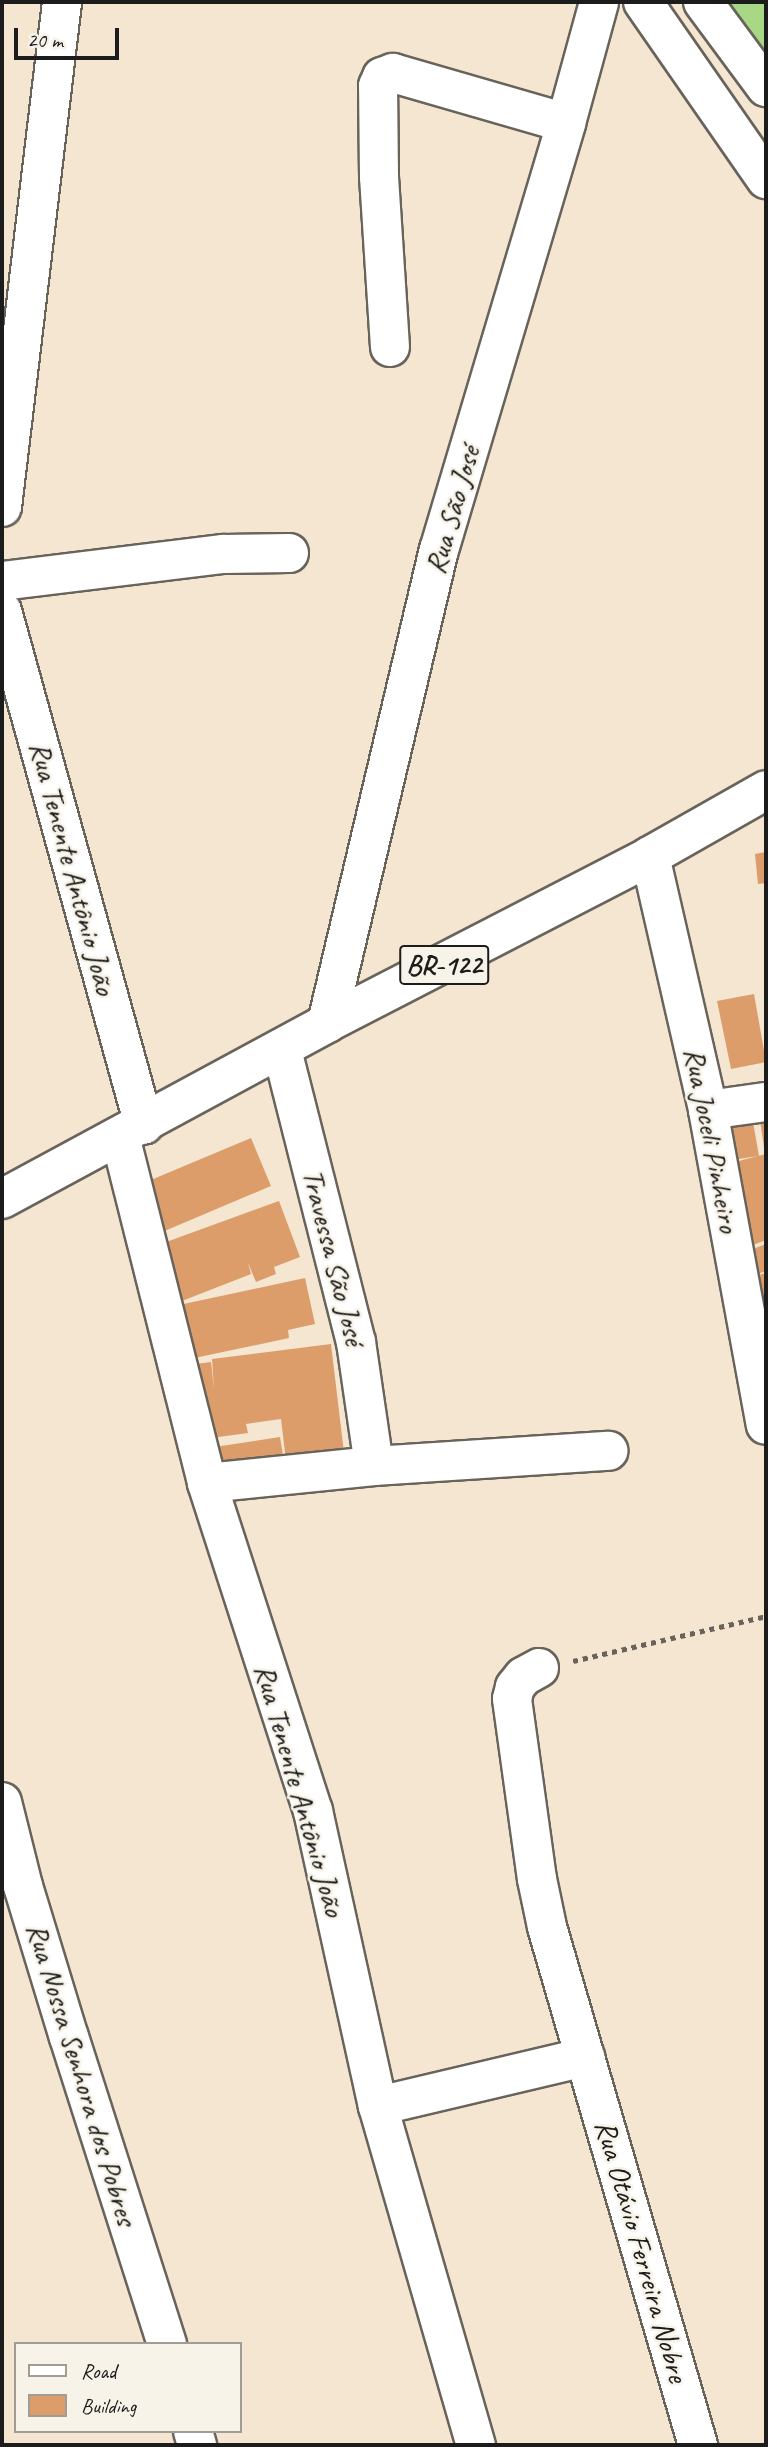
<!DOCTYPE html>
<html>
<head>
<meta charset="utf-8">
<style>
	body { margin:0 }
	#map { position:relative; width:768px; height:2447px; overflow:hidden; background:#f5e6d1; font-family:Caveat,sans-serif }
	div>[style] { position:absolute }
	.green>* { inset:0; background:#a8d886 }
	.building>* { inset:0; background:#dc9d6b }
	.path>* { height:4.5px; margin-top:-2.25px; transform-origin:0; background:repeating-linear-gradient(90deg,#68635b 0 5px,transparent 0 10px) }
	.roads { filter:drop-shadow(2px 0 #68635b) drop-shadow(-2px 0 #68635b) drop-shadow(0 2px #68635b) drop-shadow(0 -2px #68635b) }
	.minor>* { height:38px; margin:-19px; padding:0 19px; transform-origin:19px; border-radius:19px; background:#fff }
	.major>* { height:38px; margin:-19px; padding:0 19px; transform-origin:19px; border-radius:19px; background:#fff }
	.highway>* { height:38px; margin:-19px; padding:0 19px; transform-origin:19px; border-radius:19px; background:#fff }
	span { translate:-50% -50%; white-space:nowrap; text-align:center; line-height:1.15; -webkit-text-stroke:5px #f7f3e8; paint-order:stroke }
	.shield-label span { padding:2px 5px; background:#f7f3e8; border:2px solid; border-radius:5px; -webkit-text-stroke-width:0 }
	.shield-label { font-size:28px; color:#1c1c1c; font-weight:700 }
	.street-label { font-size:30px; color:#1c1c1c }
	.frame { position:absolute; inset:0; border:4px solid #1c1c1c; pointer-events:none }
	.legend { position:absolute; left:14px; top:2342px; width:228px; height:91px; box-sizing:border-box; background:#f7f3e8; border:2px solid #9f9d96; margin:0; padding:9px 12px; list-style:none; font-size:21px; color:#1c1c1c }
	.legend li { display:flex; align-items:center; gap:14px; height:35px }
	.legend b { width:35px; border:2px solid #9f9d96 }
	.scale { position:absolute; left:14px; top:28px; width:105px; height:32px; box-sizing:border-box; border:4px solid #1c1c1c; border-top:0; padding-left:9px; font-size:21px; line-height:24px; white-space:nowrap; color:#1c1c1c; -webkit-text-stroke:5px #f7f3e8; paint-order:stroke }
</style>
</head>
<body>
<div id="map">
	<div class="green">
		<i style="clip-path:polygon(708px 2px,766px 2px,766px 81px)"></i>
	</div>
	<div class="building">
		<i style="clip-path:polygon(766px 852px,766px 883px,758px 884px,755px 854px)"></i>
		<i style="clip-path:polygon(754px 994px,766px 1062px,731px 1069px,717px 1001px)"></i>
		<i style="clip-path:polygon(766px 1113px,766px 1154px,765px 1154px,759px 1114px)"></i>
		<i style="clip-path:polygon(753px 1122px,759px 1156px,725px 1161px,720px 1128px)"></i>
		<i style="clip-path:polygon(251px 1138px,271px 1186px,148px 1238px,127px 1190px)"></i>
		<i style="clip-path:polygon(766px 1154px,766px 1240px,743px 1249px,727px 1164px)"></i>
		<i style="clip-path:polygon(279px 1201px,300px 1257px,274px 1267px,276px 1274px,256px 1282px,248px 1263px,251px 1274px,182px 1301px,158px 1245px)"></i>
		<i style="clip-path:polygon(766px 1244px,766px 1271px,748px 1277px,742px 1253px)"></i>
		<i style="clip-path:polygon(766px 1273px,766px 1350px,748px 1278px)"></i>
		<i style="clip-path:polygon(305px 1278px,315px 1324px,288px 1330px,289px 1338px,185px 1360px,174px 1306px)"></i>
		<i style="clip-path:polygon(331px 1344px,347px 1478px,289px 1486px,281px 1419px,246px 1424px,248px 1433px,204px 1439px,181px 1366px,211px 1362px,214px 1389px,212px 1359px)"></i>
		<i style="clip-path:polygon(280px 1437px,289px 1491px,216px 1502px,208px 1448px)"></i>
	</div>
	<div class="path">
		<i style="left:573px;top:1661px;width:198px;rotate:-13.1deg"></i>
	</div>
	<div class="roads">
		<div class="minor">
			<i style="left:390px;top:347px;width:170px;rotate:-93.7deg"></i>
			<i style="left:379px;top:177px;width:91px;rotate:-90.6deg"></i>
			<i style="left:378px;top:86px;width:10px;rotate:-66deg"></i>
			<i style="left:382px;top:77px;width:12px;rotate:-20deg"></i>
			<i style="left:393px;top:73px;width:180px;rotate:16.1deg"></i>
			<i style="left:2px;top:507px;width:509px;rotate:-83.22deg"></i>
			<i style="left:2px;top:581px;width:223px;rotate:-7deg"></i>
			<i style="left:223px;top:554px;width:66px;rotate:-0.9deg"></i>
			<i style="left:2px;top:611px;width:533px;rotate:74.56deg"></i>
			<i style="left:650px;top:856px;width:261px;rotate:77.1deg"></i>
			<i style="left:708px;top:1110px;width:320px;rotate:79.6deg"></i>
			<i style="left:327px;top:1023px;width:486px;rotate:-76.7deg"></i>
			<i style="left:439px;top:550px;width:445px;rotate:-73.4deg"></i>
			<i style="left:566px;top:123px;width:125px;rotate:-74.7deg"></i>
			<i style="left:282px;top:1050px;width:301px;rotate:75.8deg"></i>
			<i style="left:356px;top:1342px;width:125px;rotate:81.7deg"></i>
			<i style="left:708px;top:1110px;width:59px;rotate:-7.9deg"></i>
			<i style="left:120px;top:1136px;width:358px;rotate:75.9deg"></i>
			<i style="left:207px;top:1483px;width:345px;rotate:72.1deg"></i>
			<i style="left:313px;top:1811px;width:302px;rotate:77.6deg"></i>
			<i style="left:378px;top:2106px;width:353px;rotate:73.9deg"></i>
			<i style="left:207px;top:1483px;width:168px;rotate:-5.8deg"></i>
			<i style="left:374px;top:1466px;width:235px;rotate:-3.7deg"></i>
			<i style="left:539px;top:1668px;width:18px;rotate:151deg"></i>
			<i style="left:523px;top:1677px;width:13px;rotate:129deg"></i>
			<i style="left:515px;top:1687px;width:12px;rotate:104deg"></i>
			<i style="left:512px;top:1699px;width:182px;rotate:82.1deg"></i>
			<i style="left:537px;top:1879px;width:49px;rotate:78.2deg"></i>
			<i style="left:547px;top:1927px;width:540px;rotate:73.75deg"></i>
			<i style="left:2px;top:1802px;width:87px;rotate:76deg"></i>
			<i style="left:23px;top:1886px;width:158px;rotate:73.1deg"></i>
			<i style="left:69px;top:2037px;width:322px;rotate:72.3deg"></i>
			<i style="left:378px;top:2106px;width:213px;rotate:-13.3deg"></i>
			<i style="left:193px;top:2431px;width:15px;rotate:74deg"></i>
		</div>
		<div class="major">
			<i style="left:643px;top:2px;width:216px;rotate:55.2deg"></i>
			<i style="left:703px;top:2px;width:106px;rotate:53.5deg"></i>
		</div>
		<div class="highway">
			<i style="left:2px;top:1199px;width:370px;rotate:-28.4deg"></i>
			<i style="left:327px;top:1023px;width:364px;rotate:-27.3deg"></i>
			<i style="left:650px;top:856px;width:133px;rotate:-29.6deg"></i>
		</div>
	</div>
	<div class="shield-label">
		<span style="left:444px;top:965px">BR-122</span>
	</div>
	<div class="street-label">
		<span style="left:452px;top:510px;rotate:-74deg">Rua São José</span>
		<span style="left:73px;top:868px;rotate:75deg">Rua Tenente Antônio João</span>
		<span style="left:712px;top:1140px;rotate:79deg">Rua Joceli Pinheiro</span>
		<span style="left:334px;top:1257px;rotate:76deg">Travessa São José</span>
		<span style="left:300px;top:1790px;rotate:74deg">Rua Tenente Antônio João</span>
		<span style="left:82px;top:2074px;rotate:73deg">Rua Nossa Senhora dos Pobres</span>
		<span style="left:642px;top:2251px;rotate:74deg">Rua Otávio Ferreira Nobre</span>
	</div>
	<div class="frame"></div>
	<ul class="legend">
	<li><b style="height:9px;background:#fff"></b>Road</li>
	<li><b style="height:19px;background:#dc9d6b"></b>Building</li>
	</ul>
	<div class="scale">20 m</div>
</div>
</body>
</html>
